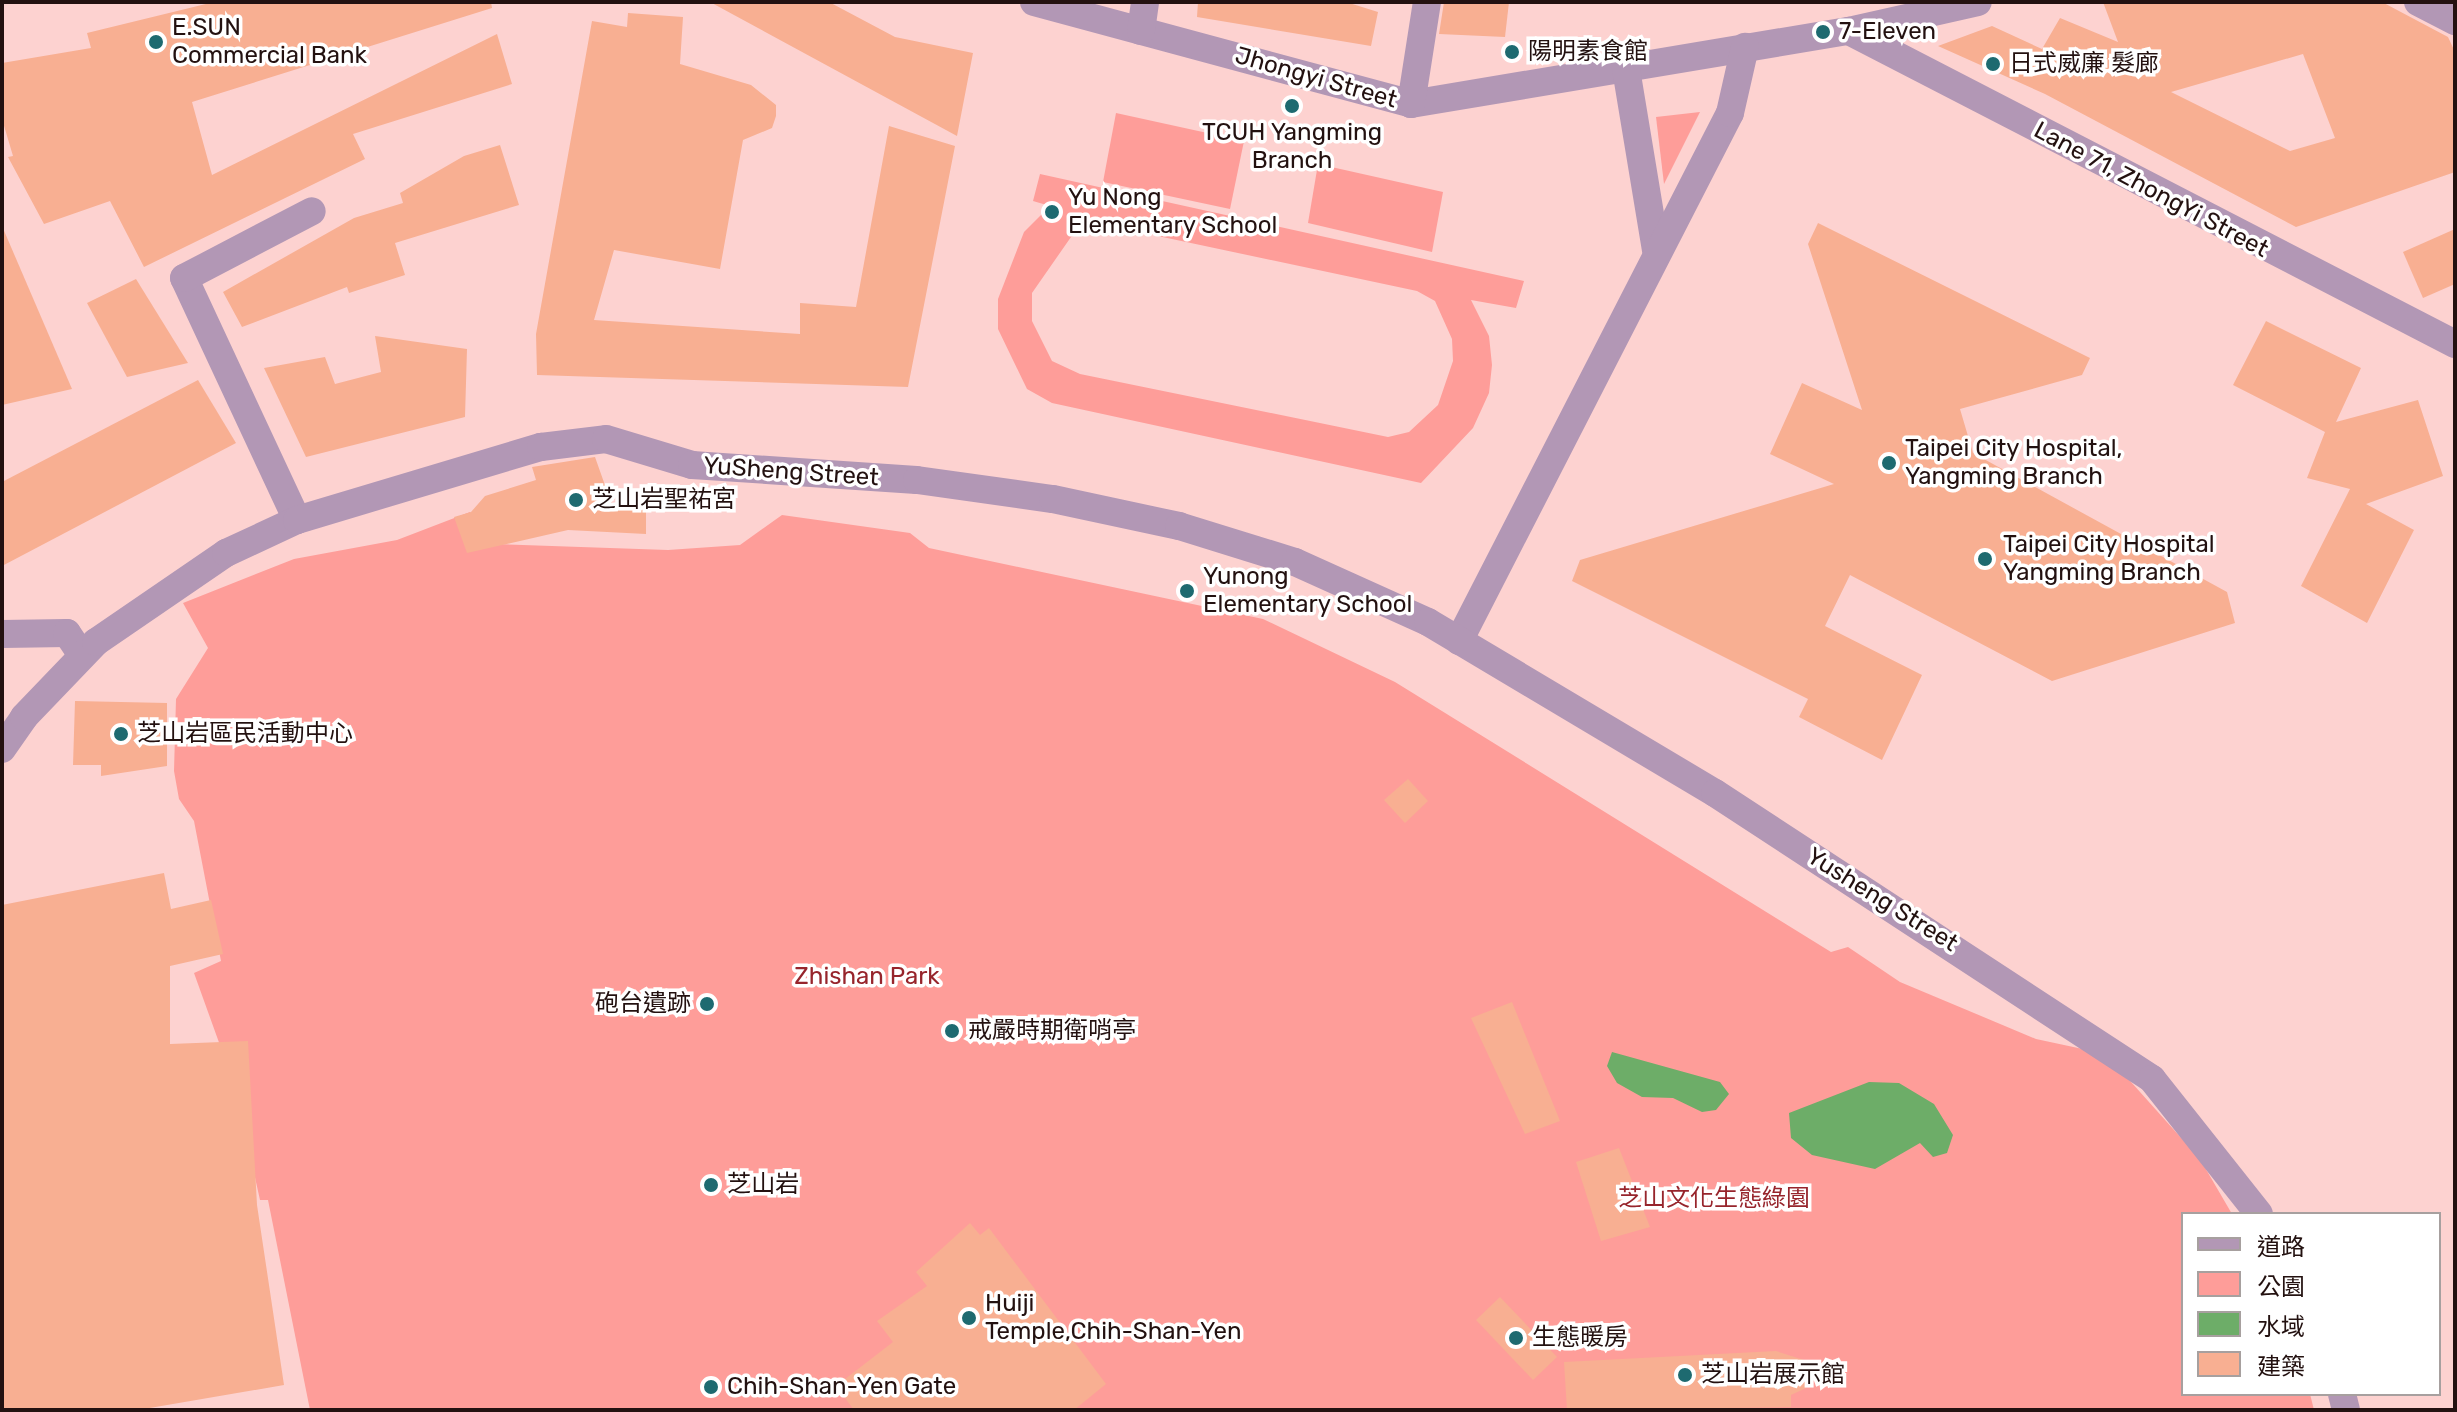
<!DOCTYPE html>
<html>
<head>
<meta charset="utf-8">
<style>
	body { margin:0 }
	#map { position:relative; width:2457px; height:1412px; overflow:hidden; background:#fdd2d0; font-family:Rubik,"Noto Sans TC",sans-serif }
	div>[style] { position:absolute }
	.green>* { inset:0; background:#fe9d99 }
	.water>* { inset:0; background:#6dad68 }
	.building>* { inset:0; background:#f8af92 }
	.street>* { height:28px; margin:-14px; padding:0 14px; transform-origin:14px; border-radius:14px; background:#b297b5 }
	.dots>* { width:22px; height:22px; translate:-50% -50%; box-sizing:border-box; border:4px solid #fff; border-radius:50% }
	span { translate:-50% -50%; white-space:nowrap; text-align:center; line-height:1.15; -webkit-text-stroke:7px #fff; paint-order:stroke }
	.poi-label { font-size:24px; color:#231110 }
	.left { translate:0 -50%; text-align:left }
	.right { translate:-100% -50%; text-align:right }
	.street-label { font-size:24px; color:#231110 }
	.park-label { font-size:24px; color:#97252c }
	.frame { position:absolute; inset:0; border:4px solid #231110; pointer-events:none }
	.legend { position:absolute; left:2181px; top:1212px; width:260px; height:184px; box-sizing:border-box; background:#fff; border:2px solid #a7a09f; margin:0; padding:10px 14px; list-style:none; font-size:24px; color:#231110 }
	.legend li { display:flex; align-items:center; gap:16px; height:40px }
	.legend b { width:40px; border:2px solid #a7a09f }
</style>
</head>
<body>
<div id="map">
	<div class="green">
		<i style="clip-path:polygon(1700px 112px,1664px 184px,1656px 117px)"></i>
		<i style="clip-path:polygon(1116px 113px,1244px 141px,1230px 209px,1103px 182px)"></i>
		<i style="clip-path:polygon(1318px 164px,1443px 192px,1432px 252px,1308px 223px)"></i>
		<i style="clip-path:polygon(evenodd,1040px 174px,1524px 281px,1516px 308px,1471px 300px,1489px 336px,1492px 365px,1489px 393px,1473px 428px,1421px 483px,1052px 403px,1027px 389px,998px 329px,998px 299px,1024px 232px,1050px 206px,1033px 201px,1040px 174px,1106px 225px,1417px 291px,1435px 301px,1452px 339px,1453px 361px,1438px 405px,1409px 432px,1388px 437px,1080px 374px,1052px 361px,1032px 321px,1032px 293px,1071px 237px,1106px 225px)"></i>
		<i style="clip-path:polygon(470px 512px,495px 544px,668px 550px,740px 545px,782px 515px,910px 533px,929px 548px,1263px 619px,1395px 682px,1831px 952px,1848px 947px,1900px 982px,2036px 1039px,2106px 1054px,2200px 1159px,2232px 1214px,2183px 1214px,2183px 1394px,2310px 1394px,2314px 1410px,310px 1410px,268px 1200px,260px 1200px,235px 1087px,194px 973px,221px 961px,194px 821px,179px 799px,174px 771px,176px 699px,208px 648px,183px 603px,294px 559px,397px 540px)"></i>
	</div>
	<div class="water">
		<i style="clip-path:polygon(1612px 1052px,1720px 1082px,1729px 1094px,1716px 1110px,1702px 1112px,1673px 1098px,1642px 1097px,1617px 1083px,1607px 1066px)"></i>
		<i style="clip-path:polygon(1869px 1082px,1899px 1083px,1934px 1104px,1953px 1135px,1947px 1153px,1933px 1157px,1920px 1143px,1875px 1169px,1812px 1155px,1791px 1138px,1789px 1113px)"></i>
	</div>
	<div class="building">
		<i style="clip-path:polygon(214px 2px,491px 2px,492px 8px,192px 102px,212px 175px,497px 34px,512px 84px,353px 134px,365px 159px,144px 267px,110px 201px,44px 224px,8px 157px,13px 156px,2px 119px,2px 63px,91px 48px,87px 33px)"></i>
		<i style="clip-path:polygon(710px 2px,829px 2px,895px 37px,973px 53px,957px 136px)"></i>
		<i style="clip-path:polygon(1198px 2px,1346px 2px,1378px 12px,1371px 46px,1197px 17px)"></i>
		<i style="clip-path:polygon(1444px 2px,1509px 2px,1505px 37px,1439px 34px)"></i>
		<i style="clip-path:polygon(evenodd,2103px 2px,2382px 2px,2448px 37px,2455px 52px,2455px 172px,2296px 227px,2045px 94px,1938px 46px,1992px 26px,2042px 49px,2060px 18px,2118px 42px,2103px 2px,2303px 54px,2335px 138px,2290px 151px,2171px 92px,2303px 54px)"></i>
		<i style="clip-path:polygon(628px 13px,683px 17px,680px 64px,751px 85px,776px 105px,776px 116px,772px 128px,743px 140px,720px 269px,614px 250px,594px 320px,800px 334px,800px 303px,856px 307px,889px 126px,955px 146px,908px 387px,537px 375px,536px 334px,592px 21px,627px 27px)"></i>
		<i style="clip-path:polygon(500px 145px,519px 205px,395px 243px,405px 275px,349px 293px,347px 287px,242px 327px,223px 292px,354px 218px,403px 203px,400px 193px,464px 156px)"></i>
		<i style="clip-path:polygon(1818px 223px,2090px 358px,2082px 375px,1960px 409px,1973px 453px,2227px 592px,2235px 623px,2052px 681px,1850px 575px,1825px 626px,1922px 675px,1882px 760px,1799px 717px,1808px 699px,1572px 581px,1580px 560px,1834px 484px,1770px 454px,1802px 383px,1862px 410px,1808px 244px)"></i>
		<i style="clip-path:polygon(2px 226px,72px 389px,2px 405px)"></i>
		<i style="clip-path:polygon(2455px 229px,2455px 284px,2423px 298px,2403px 252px)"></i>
		<i style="clip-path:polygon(136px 279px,188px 363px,127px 377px,87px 303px)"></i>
		<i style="clip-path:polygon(2266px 321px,2361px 368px,2336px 422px,2418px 400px,2443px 476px,2366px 504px,2414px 530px,2367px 623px,2301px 586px,2350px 489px,2307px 478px,2325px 432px,2233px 385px)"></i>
		<i style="clip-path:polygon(375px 336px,467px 349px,465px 417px,306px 457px,264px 368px,325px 357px,335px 384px,381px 372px)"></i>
		<i style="clip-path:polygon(198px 380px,236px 443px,2px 566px,2px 482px)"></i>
		<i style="clip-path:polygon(595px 457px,612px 505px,646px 506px,646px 534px,568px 530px,467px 553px,454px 517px,471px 512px,485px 496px,536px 480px,532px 467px)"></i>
		<i style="clip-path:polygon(75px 701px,167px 703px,167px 766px,101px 776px,101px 765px,73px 765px)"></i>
		<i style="clip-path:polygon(1408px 779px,1428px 801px,1405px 823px,1384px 800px)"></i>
		<i style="clip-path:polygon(164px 873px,171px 909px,211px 900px,223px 954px,170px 966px,170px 1044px,248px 1041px,257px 1205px,284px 1385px,138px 1410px,2px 1410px,2px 905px)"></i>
		<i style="clip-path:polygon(1512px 1002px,1560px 1121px,1525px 1134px,1471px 1018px)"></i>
		<i style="clip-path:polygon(1619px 1148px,1650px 1227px,1601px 1241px,1576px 1162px)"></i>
		<i style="clip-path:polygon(970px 1223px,980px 1235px,989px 1228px,1106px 1384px,1074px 1410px,854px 1410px,836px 1386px,893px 1342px,877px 1321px,927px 1286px,916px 1272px)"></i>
		<i style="clip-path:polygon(1500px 1297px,1557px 1357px,1533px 1380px,1476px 1320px)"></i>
		<i style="clip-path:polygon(1776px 1351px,1804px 1360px,1806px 1388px,1791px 1395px,1791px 1407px,1567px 1410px,1564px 1362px)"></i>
	</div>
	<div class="street">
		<i style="left:1034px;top:2px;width:391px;rotate:15.1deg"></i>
		<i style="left:1411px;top:104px;width:444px;rotate:-9.5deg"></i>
		<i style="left:1849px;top:31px;width:132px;rotate:-12.7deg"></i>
		<i style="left:2418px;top:2px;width:42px;rotate:27.2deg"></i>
		<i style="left:1141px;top:31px;width:29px;rotate:-82deg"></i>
		<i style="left:1849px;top:31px;width:682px;rotate:27.32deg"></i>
		<i style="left:1626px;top:69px;width:183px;rotate:80.6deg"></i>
		<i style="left:1411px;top:104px;width:103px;rotate:-81.1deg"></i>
		<i style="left:297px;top:520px;width:267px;rotate:-115deg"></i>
		<i style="left:184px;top:278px;width:144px;rotate:-27.6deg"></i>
		<i style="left:2px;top:634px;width:65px;rotate:-0.9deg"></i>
		<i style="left:67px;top:633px;width:27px;rotate:56deg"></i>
		<i style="left:1459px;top:641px;width:593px;rotate:-62.83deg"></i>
		<i style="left:1730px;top:113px;width:68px;rotate:-77.2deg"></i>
		<i style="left:2px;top:749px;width:39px;rotate:-55deg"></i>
		<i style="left:24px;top:717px;width:104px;rotate:-46.2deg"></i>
		<i style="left:96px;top:642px;width:158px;rotate:-34.4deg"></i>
		<i style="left:226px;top:553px;width:78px;rotate:-24.9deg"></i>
		<i style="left:297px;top:520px;width:255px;rotate:-16.7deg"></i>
		<i style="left:541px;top:447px;width:65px;rotate:-7deg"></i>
		<i style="left:606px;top:439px;width:90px;rotate:16.8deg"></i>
		<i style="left:692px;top:465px;width:225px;rotate:3.8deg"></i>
		<i style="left:917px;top:480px;width:137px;rotate:8deg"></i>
		<i style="left:1053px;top:499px;width:129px;rotate:12.1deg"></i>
		<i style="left:1179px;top:526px;width:121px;rotate:17.2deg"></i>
		<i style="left:1295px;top:562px;width:146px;rotate:24.3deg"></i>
		<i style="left:1428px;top:622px;width:334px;rotate:30.8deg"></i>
		<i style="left:1715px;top:793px;width:522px;rotate:33.2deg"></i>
		<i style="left:2152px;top:1079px;width:172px;rotate:51.6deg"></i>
		<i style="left:2342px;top:1394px;width:16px;rotate:76deg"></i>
	</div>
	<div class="dots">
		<i style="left:1823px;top:32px;background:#1e6a70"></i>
		<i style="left:156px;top:42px;background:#1e6a70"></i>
		<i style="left:1512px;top:52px;background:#1e6a70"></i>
		<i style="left:1993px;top:64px;background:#1e6a70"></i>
		<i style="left:1292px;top:106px;background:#1e6a70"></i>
		<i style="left:1052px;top:212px;background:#1e6a70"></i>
		<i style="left:1889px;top:463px;background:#1e6a70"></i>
		<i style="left:576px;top:500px;background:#1e6a70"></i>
		<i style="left:1985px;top:559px;background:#1e6a70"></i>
		<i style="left:1187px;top:591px;background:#1e6a70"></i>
		<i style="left:121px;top:734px;background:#1e6a70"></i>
		<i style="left:707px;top:1004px;background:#1e6a70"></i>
		<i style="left:952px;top:1031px;background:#1e6a70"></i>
		<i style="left:711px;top:1185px;background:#1e6a70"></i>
		<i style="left:969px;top:1318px;background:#1e6a70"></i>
		<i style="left:1516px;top:1338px;background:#1e6a70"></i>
		<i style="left:1685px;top:1375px;background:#1e6a70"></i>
		<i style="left:711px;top:1387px;background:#1e6a70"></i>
	</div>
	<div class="poi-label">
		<span class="left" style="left:172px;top:42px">E.SUN<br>Commercial Bank</span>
		<span class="left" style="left:1839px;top:32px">7-Eleven</span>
		<span class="left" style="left:1528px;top:52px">陽明素食館</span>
		<span class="left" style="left:2009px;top:64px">日式威廉 髮廊</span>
		<span style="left:1292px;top:147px">TCUH Yangming<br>Branch</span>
		<span class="left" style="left:1068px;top:212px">Yu Nong<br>Elementary School</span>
		<span class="left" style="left:1905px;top:463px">Taipei City Hospital,<br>Yangming Branch</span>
		<span class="left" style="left:592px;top:500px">芝山岩聖祐宮</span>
		<span class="left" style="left:2003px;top:559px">Taipei City Hospital<br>Yangming Branch</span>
		<span class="left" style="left:1203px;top:591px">Yunong<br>Elementary School</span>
		<span class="left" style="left:137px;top:734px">芝山岩區民活動中心</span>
		<span class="right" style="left:691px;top:1004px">砲台遺跡</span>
		<span class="left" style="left:968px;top:1031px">戒嚴時期衛哨亭</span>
		<span class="left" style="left:727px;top:1185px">芝山岩</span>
		<span class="left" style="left:985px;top:1318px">Huiji<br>Temple,Chih-Shan-Yen</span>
		<span class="left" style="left:1532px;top:1338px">生態暖房</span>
		<span class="left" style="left:1701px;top:1375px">芝山岩展示館</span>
		<span class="left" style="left:727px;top:1387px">Chih-Shan-Yen Gate</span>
	</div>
	<div class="street-label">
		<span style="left:1316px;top:78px;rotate:16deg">Jhongyi Street</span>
		<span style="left:2151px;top:190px;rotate:28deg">Lane 71, ZhongYi Street</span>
		<span style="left:791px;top:472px;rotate:4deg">YuSheng Street</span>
		<span style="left:1882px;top:900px;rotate:32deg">Yusheng Street</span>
	</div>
	<div class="park-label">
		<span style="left:867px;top:977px">Zhishan Park</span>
		<span style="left:1714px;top:1199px">芝山文化生態綠園</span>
	</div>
	<div class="frame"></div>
	<ul class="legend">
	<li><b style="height:10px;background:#b297b5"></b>道路</li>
	<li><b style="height:22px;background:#fe9d99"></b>公園</li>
	<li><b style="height:22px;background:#6dad68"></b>水域</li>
	<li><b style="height:22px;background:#f8af92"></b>建築</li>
	</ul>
</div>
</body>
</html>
